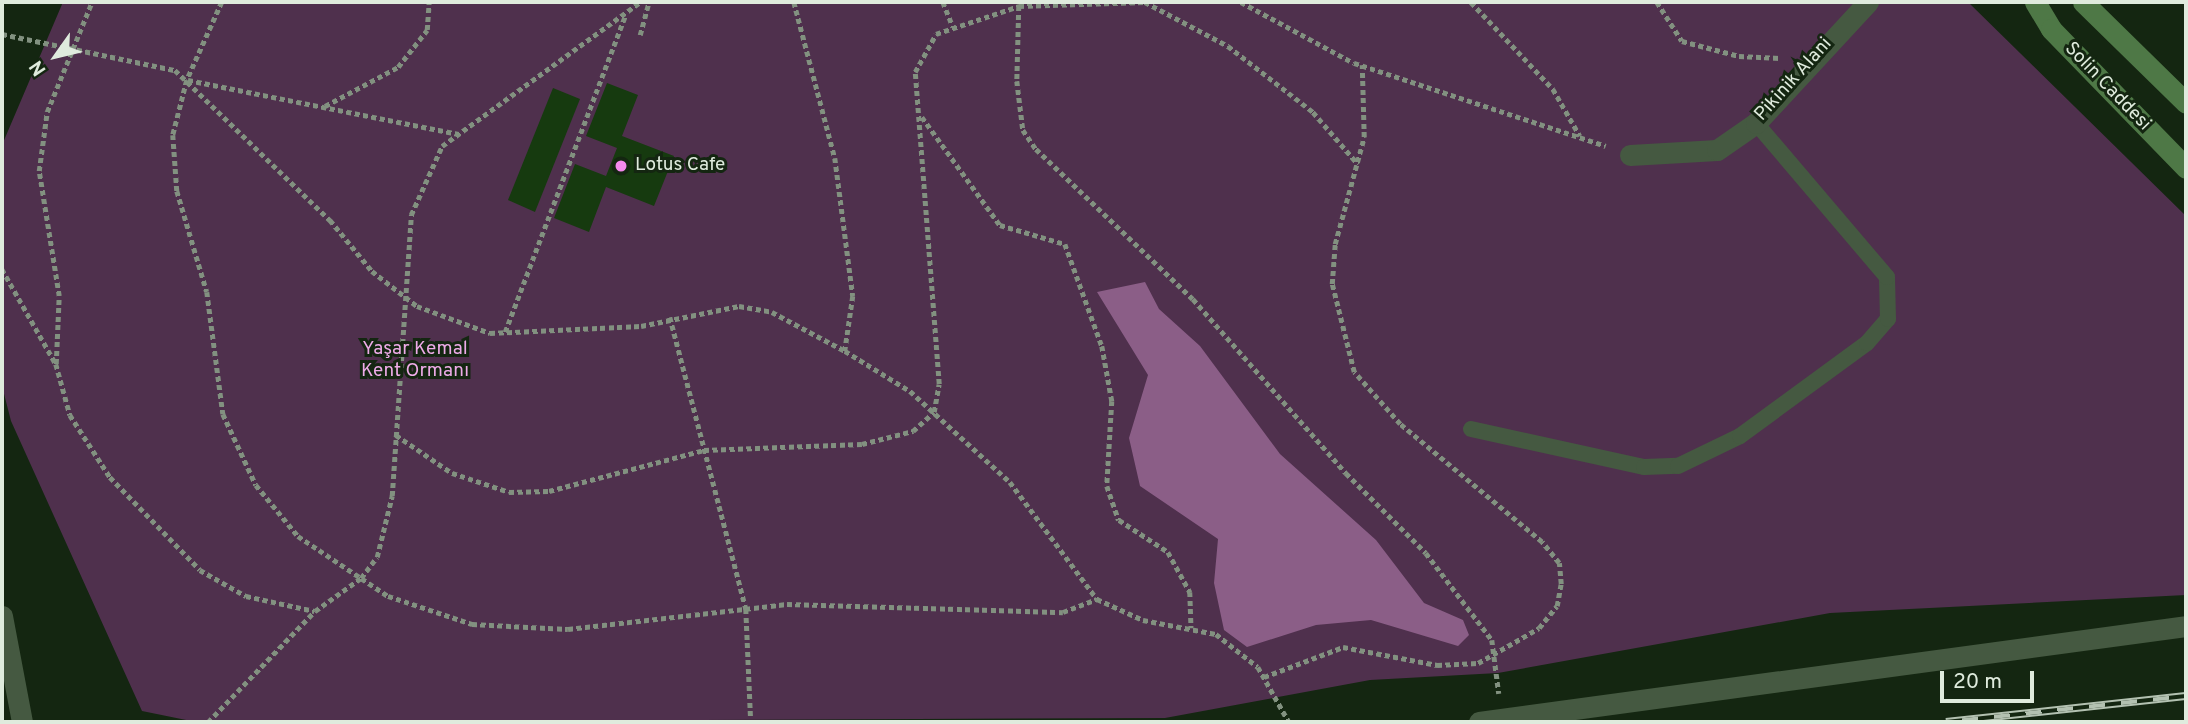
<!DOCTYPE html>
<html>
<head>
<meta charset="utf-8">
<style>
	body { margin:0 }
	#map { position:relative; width:2188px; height:724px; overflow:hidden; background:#142611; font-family:Overpass,sans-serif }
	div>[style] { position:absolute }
	.green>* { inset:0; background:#4f304d }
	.water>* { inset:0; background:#8b5e87 }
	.building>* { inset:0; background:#163a0f }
	.path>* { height:4.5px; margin-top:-2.25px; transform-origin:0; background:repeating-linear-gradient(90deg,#829180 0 5px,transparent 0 8.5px) }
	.lane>* { height:16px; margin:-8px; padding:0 8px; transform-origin:8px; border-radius:8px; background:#455941 }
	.street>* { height:21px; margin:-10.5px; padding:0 10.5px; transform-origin:10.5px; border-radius:10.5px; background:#455941 }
	.secondary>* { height:21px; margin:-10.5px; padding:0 10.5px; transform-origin:10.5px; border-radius:10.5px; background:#4e7846 }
	.rail>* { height:8px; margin-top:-4px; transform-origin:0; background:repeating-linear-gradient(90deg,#142611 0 16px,#b3c1b1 0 32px); box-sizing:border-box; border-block:2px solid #b3c1b1 }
	.dots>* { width:19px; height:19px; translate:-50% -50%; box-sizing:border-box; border:4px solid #142611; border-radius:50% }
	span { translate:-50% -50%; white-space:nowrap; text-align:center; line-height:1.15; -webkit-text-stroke:6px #142611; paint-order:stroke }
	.street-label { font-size:19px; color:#dfebdd }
	.poi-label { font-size:19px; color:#dfebdd }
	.left { translate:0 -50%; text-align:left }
	.park-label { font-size:19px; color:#eeabe8 }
	.frame { position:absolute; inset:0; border:4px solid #dfebdd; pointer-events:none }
	.north { position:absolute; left:21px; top:21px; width:70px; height:70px; -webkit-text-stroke:5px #142611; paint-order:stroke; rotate:236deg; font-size:19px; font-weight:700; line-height:28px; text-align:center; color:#dfebdd }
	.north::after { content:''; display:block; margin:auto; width:24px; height:32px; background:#dfebdd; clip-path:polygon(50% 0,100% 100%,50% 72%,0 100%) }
	.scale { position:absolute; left:1940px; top:671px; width:94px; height:32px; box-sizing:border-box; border:4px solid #dfebdd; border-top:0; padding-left:9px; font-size:21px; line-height:24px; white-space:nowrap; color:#dfebdd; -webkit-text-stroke:5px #142611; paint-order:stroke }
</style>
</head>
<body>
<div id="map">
	<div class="green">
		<i style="clip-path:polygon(63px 2px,1968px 2px,2186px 216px,2186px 595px,1830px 613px,1498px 673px,1370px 680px,1165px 718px,196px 722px,142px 711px,11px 421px,2px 386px,2px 145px)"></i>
	</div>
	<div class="water">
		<i style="clip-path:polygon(1145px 282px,1159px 309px,1200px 346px,1280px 454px,1376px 540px,1424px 603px,1463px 620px,1469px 635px,1458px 646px,1371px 620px,1316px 625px,1247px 647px,1224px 630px,1214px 583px,1218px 539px,1140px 486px,1129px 438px,1148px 375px,1097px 292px)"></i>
	</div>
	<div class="building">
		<i style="clip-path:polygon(607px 83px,638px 95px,622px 136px,674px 156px,654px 206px,606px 187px,589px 232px,554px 218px,575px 164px,606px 176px,617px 148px,586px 136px)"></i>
		<i style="clip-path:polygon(553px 88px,580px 99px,535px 212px,508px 200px)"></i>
	</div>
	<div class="path">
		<i style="left:222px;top:2px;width:85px;rotate:114.2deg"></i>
		<i style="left:187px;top:80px;width:57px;rotate:104.3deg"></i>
		<i style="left:173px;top:135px;width:56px;rotate:85.9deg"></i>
		<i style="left:177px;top:191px;width:105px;rotate:73.5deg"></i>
		<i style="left:207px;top:292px;width:123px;rotate:82.5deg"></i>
		<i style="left:223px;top:414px;width:78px;rotate:65.1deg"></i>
		<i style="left:256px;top:485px;width:66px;rotate:50.5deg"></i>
		<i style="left:298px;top:536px;width:108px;rotate:33.7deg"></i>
		<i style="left:388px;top:596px;width:89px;rotate:18.4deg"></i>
		<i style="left:472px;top:624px;width:96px;rotate:3deg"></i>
		<i style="left:568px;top:629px;width:220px;rotate:-6.5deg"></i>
		<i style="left:787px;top:604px;width:276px;rotate:1.7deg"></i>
		<i style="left:1063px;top:612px;width:36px;rotate:-21deg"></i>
		<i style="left:794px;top:2px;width:161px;rotate:75.3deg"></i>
		<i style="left:835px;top:158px;width:139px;rotate:82.6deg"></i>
		<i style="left:853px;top:296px;width:56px;rotate:98.3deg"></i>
		<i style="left:943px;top:2px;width:27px;rotate:68deg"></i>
		<i style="left:1241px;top:2px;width:128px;rotate:28.4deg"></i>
		<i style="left:1354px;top:63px;width:265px;rotate:18.2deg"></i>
		<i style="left:1471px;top:2px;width:120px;rotate:46.7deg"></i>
		<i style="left:1553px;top:89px;width:54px;rotate:60.1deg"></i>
		<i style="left:1657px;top:2px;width:46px;rotate:57.3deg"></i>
		<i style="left:1682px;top:41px;width:59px;rotate:14.7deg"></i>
		<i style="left:1739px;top:56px;width:41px;rotate:2.8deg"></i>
		<i style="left:1019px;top:6px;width:75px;rotate:91.5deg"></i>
		<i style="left:1017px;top:81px;width:49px;rotate:83deg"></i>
		<i style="left:1023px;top:130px;width:23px;rotate:56deg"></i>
		<i style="left:1036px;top:149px;width:217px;rotate:43.7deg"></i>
		<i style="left:1193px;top:299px;width:232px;rotate:48.7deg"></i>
		<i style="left:1346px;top:473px;width:113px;rotate:45deg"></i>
		<i style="left:1426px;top:553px;width:109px;rotate:52.8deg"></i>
		<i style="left:1492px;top:640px;width:54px;rotate:82.6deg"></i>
		<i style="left:2px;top:34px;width:177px;rotate:11.8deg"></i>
		<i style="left:175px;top:70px;width:216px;rotate:44.1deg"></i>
		<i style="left:330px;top:220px;width:66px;rotate:50.5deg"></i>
		<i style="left:372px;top:271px;width:57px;rotate:37.9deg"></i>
		<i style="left:417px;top:306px;width:78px;rotate:20.3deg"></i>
		<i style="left:490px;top:333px;width:151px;rotate:-2.7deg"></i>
		<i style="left:641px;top:326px;width:100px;rotate:-11.5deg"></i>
		<i style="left:739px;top:306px;width:34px;rotate:10deg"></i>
		<i style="left:772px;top:312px;width:83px;rotate:28.1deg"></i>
		<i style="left:845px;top:351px;width:76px;rotate:31.6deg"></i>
		<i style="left:910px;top:391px;width:135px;rotate:42.3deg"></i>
		<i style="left:1010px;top:482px;width:146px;rotate:53.4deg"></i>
		<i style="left:1097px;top:599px;width:51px;rotate:24.5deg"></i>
		<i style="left:1143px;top:620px;width:74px;rotate:10.9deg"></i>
		<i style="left:1216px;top:634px;width:53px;rotate:38.2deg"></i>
		<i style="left:1258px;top:667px;width:63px;rotate:60.6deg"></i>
		<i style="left:640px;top:35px;width:34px;rotate:-75deg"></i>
		<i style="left:188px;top:80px;width:276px;rotate:11.3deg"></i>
		<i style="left:325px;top:106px;width:83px;rotate:-28.1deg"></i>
		<i style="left:398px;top:67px;width:47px;rotate:-51.9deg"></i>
		<i style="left:427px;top:30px;width:28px;rotate:-86deg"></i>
		<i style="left:922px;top:117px;width:133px;rotate:54.2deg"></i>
		<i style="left:1000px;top:225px;width:68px;rotate:16.3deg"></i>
		<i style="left:1065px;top:244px;width:109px;rotate:70.1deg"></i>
		<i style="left:1102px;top:346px;width:56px;rotate:79.7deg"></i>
		<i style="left:1112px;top:401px;width:85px;rotate:93.4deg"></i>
		<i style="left:1107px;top:486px;width:36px;rotate:71deg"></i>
		<i style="left:1119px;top:520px;width:59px;rotate:33.1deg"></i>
		<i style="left:1168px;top:552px;width:46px;rotate:61.2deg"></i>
		<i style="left:1190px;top:592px;width:36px;rotate:88deg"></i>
		<i style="left:2px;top:269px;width:109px;rotate:60.4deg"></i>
		<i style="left:56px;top:364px;width:53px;rotate:74.6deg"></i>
		<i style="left:70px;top:415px;width:74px;rotate:57.2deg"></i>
		<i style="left:110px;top:477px;width:129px;rotate:45.9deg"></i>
		<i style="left:200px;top:570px;width:53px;rotate:29.5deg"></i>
		<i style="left:246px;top:596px;width:70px;rotate:12.4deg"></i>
		<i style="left:670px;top:317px;width:302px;rotate:75.4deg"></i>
		<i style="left:746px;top:609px;width:113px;rotate:87.5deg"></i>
		<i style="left:505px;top:332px;width:338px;rotate:-69.2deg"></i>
		<i style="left:56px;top:364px;width:68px;rotate:-87.5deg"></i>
		<i style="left:59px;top:296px;width:127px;rotate:-99.1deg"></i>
		<i style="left:39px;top:171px;width:60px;rotate:-82.3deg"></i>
		<i style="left:47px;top:112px;width:119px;rotate:-67.8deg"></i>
		<i style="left:396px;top:435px;width:68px;rotate:34.2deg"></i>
		<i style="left:452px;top:473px;width:60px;rotate:18.4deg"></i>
		<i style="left:509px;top:492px;width:40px;rotate:-1.4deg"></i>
		<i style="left:549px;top:491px;width:160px;rotate:-14.8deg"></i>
		<i style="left:704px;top:450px;width:158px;rotate:-2.2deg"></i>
		<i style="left:862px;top:444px;width:53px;rotate:-14.3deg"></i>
		<i style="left:913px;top:431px;width:28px;rotate:-42deg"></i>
		<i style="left:934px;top:412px;width:28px;rotate:-80deg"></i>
		<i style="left:939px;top:384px;width:313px;rotate:-94.4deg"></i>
		<i style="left:915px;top:72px;width:43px;rotate:-61.1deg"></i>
		<i style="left:936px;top:34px;width:88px;rotate:-18.6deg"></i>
		<i style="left:1019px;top:6px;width:126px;rotate:-1.8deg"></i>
		<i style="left:1145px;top:2px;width:94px;rotate:27.9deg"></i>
		<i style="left:1228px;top:46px;width:108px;rotate:37.8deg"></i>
		<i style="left:1313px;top:112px;width:69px;rotate:49.1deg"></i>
		<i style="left:1264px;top:677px;width:85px;rotate:-20.8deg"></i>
		<i style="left:1343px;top:647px;width:96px;rotate:10.8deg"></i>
		<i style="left:1437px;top:665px;width:41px;rotate:-2.8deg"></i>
		<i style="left:1478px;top:663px;width:70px;rotate:-29.8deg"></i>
		<i style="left:1539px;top:628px;width:28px;rotate:-51deg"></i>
		<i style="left:1557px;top:606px;width:22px;rotate:-80deg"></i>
		<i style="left:1561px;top:584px;width:21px;rotate:-95deg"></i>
		<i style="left:1559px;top:563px;width:27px;rotate:-129deg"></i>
		<i style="left:1542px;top:542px;width:185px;rotate:-140.3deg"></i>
		<i style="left:1400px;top:424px;width:69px;rotate:-131.5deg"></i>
		<i style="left:1354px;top:372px;width:91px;rotate:-104deg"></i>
		<i style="left:1332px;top:284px;width:40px;rotate:-85.7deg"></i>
		<i style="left:1335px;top:244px;width:111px;rotate:-74.8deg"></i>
		<i style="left:1364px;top:137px;width:72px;rotate:-91.6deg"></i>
		<i style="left:208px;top:722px;width:154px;rotate:-46.1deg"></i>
		<i style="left:315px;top:611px;width:57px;rotate:-35.7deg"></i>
		<i style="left:361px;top:578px;width:26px;rotate:-53deg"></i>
		<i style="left:377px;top:557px;width:63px;rotate:-76.2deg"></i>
		<i style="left:392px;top:496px;width:282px;rotate:-86.1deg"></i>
		<i style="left:411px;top:215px;width:76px;rotate:-65.8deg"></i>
		<i style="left:442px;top:146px;width:245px;rotate:-36deg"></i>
	</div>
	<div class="lane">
		<i style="left:1471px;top:429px;width:177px;rotate:12.4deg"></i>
		<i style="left:1644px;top:467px;width:34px;rotate:-2deg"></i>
		<i style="left:1678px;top:466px;width:69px;rotate:-25.8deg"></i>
		<i style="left:1740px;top:436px;width:157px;rotate:-36.2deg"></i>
		<i style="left:1867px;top:343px;width:32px;rotate:-49deg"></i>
		<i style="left:1888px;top:319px;width:42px;rotate:-91.4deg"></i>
		<i style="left:1887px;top:277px;width:202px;rotate:-130.4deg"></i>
	</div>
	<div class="street">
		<i style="left:1630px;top:155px;width:87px;rotate:-3.3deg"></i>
		<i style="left:1717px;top:150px;width:47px;rotate:-34.7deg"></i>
		<i style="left:1756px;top:123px;width:165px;rotate:-47.2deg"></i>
		<i style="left:2px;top:616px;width:108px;rotate:79.3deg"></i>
		<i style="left:1479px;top:722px;width:713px;rotate:-7.73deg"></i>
	</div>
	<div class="secondary">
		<i style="left:2035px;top:2px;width:31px;rotate:59deg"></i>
		<i style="left:2051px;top:29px;width:194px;rotate:45.8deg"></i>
		<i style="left:2083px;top:2px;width:144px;rotate:44.4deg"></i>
	</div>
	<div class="rail">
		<i style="left:1946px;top:722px;width:241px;rotate:-6.2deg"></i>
	</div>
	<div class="dots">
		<i style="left:621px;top:166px;background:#f589ee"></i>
	</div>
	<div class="street-label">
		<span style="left:1794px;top:80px;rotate:-48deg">Pikinik Alani</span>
		<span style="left:2107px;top:87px;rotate:46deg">Solin Caddesi</span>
	</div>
	<div class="poi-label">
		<span class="left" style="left:635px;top:166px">Lotus Cafe</span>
	</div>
	<div class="park-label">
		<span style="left:415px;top:361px">Yaşar Kemal<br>Kent Ormanı</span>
	</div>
	<div class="frame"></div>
	<div class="north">N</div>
	<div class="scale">20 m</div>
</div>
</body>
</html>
